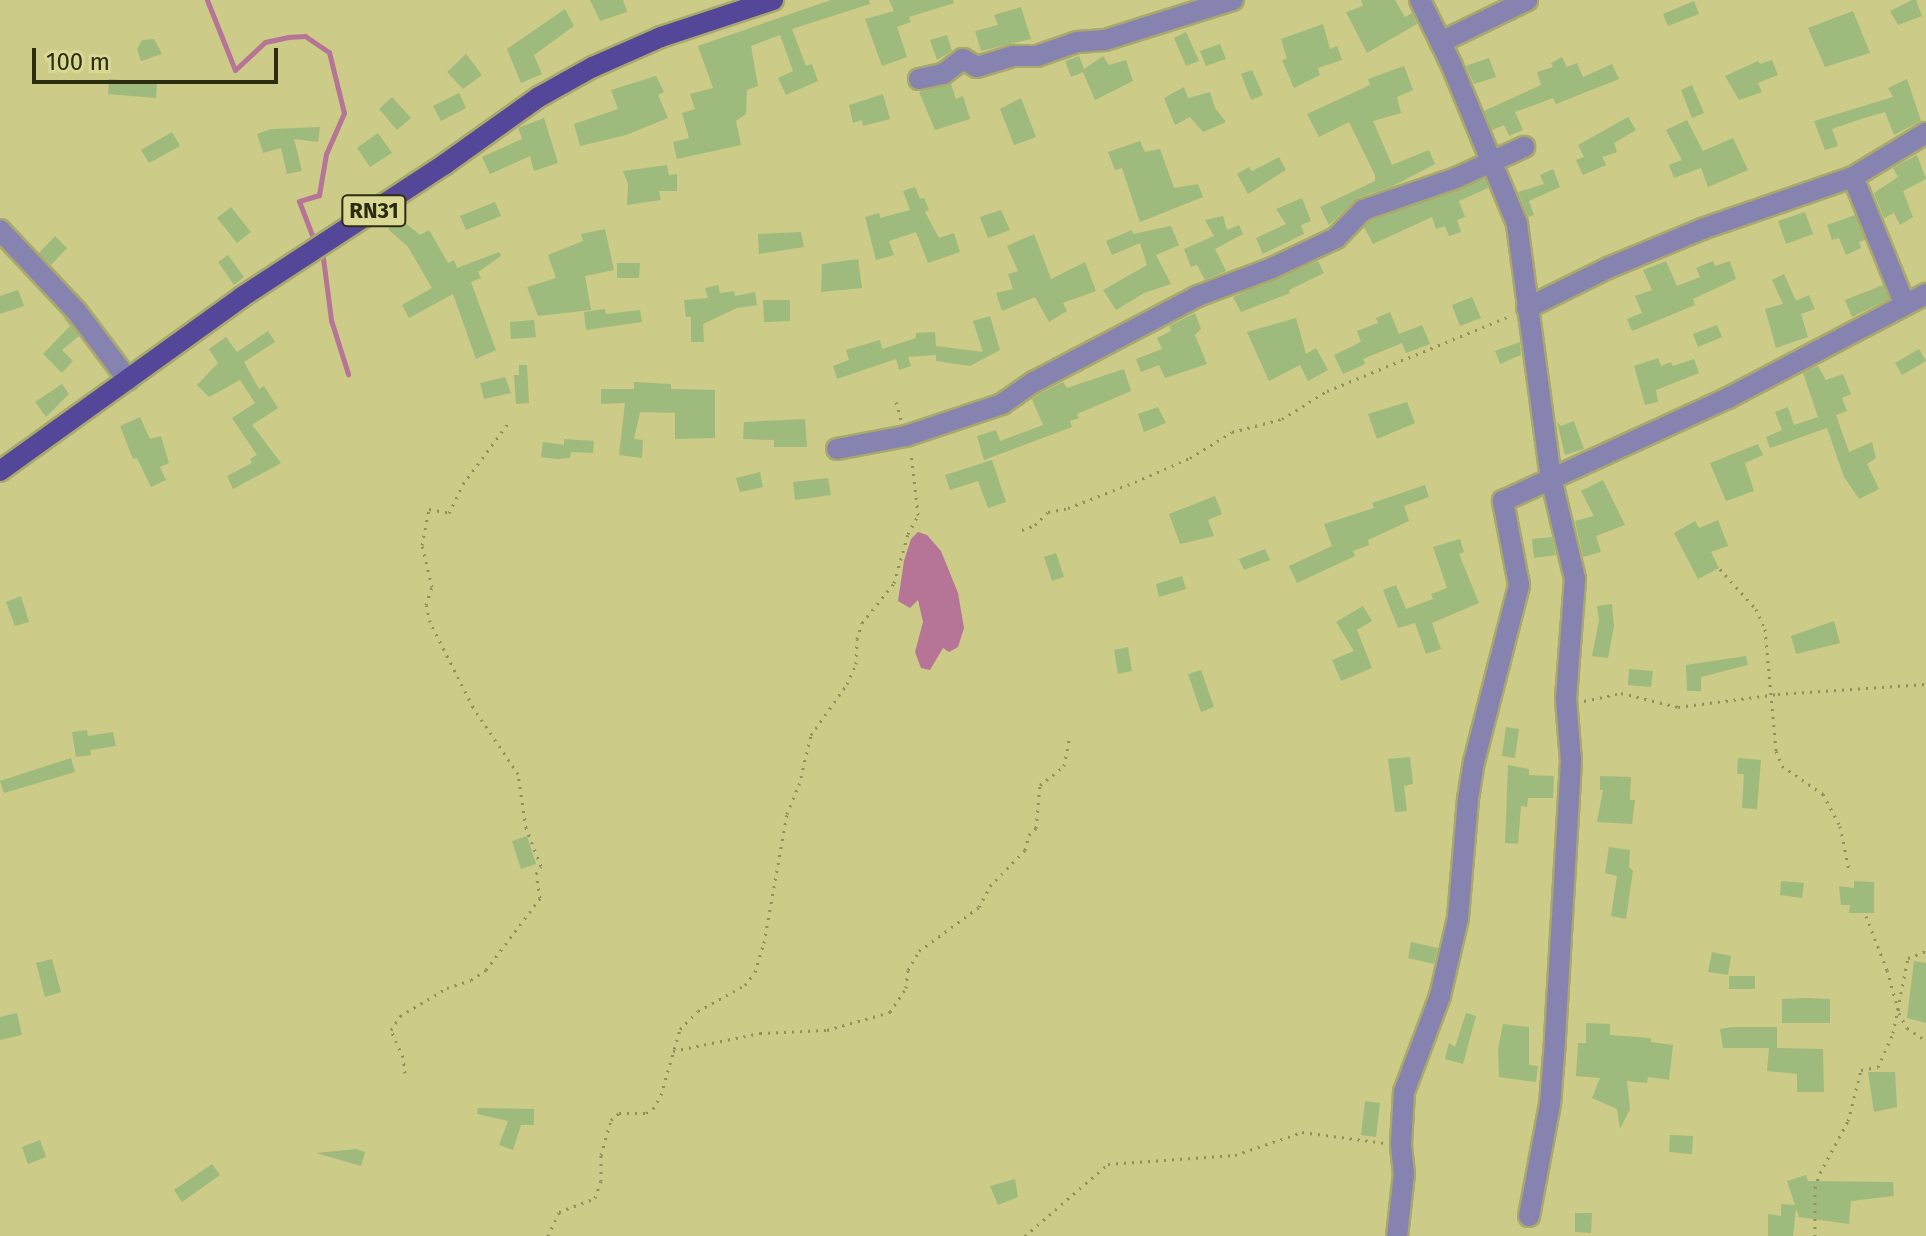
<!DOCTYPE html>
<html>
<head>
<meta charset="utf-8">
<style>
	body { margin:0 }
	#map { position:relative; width:1926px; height:1236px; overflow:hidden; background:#cccb87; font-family:"Fira Sans",sans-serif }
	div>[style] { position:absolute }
	.water>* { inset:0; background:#b67597 }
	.stream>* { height:5px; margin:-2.5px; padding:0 2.5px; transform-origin:2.5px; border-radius:2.5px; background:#b67597 }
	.building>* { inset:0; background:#9fba7d }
	.path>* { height:3px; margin-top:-1.5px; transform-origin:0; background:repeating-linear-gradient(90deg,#90905b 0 2px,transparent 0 8px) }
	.roads { filter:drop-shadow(2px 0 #a9a86d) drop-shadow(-2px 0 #a9a86d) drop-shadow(0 2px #a9a86d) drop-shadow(0 -2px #a9a86d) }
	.minor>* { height:20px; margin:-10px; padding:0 10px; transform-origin:10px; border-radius:10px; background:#8683b0 }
	.major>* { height:20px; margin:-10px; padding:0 10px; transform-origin:10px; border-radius:10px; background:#544698 }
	span { translate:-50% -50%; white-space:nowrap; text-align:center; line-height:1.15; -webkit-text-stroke:6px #d9d894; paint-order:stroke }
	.shield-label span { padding:2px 6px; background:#d9d894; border:2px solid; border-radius:6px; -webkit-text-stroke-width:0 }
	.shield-label { font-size:22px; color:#2c2c10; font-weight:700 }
	.scale { position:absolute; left:32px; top:48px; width:246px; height:36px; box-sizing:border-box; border:4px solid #2c2c10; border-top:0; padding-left:10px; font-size:24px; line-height:28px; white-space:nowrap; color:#2c2c10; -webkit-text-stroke:6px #d9d894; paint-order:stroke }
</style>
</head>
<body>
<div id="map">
	<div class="water">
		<i style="clip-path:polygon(918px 532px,927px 535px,941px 551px,958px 593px,964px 628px,958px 647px,949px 652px,943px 648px,930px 670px,921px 668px,915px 652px,923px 622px,918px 600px,910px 608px,898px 601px,904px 561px,911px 539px)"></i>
	</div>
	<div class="stream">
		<i style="left:207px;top:0;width:75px;rotate:68.2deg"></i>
		<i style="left:235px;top:70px;width:41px;rotate:-43deg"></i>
		<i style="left:265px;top:42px;width:24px;rotate:-12deg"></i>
		<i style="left:288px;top:37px;width:17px;rotate:-3deg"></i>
		<i style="left:305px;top:36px;width:29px;rotate:34deg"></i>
		<i style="left:329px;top:52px;width:63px;rotate:76.2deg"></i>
		<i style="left:344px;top:113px;width:45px;rotate:113.7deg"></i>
		<i style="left:326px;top:154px;width:42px;rotate:99.7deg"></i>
		<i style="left:319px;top:195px;width:21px;rotate:163deg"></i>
		<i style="left:299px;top:201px;width:36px;rotate:69deg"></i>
		<i style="left:323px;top:258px;width:63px;rotate:82.6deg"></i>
		<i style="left:331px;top:320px;width:57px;rotate:72.5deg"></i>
	</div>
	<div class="building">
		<i style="clip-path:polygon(590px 0,623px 0,627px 12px,600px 21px)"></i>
		<i style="clip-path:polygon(831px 0,869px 0,870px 4px,792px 29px,806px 66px,812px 64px,818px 81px,786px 95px,778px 78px,793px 71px,780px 35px,751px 46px,758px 86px,747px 90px,746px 114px,736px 121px,741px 145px,677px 159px,673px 142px,689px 138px,682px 113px,695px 109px,690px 94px,713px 88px,698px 46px)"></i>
		<i style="clip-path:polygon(889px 0,953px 0,954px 3px,909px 17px,911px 22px,897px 27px,907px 57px,882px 66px,865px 19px,894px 11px)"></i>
		<i style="clip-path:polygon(1361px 0,1395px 0,1405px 17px,1412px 13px,1417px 24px,1367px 53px,1346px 12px,1363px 6px)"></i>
		<i style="clip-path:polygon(1912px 0,1916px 0,1922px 16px,1898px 25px,1890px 11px)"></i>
		<i style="clip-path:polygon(1694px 1px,1699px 14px,1668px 26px,1663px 14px)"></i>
		<i style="clip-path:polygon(1021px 7px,1031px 39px,981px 51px,975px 31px,998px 25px,994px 15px)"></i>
		<i style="clip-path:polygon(565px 9px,574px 26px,534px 55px,542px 74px,521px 83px,507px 49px)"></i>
		<i style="clip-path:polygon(1853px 11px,1870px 53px,1825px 67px,1808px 28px)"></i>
		<i style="clip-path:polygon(1323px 24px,1330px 49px,1337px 46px,1342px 60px,1318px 68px,1320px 75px,1294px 88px,1282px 60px,1287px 59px,1281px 39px)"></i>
		<i style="clip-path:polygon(1186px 32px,1199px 61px,1186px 66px,1174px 38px)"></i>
		<i style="clip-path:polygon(947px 35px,952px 51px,937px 60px,930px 40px)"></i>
		<i style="clip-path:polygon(154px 39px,162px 54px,141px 61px,137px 49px,142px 40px)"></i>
		<i style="clip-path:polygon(1220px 44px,1226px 59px,1206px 66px,1200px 51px)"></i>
		<i style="clip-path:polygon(466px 54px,482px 75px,463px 89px,447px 72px)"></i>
		<i style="clip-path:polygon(1079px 56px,1084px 69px,1103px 56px,1109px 65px,1126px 60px,1133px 81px,1095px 100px,1083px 72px,1071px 77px,1065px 61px)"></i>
		<i style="clip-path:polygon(1562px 57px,1567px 67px,1577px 63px,1583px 77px,1612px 64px,1619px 79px,1556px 104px,1553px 98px,1515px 112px,1523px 130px,1509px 136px,1504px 125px,1492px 130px,1484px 111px,1541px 85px,1537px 72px,1553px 67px,1551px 63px)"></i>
		<i style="clip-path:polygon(1489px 58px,1496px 77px,1474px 84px,1466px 66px)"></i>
		<i style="clip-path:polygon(1772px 60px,1778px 75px,1758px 83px,1762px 92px,1739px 100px,1725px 76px,1758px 61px,1760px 64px)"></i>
		<i style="clip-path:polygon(1404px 66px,1413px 90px,1397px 97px,1401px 113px,1373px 121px,1392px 165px,1429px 150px,1435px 164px,1393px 186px,1358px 198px,1329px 225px,1320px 207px,1375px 181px,1375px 175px,1349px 122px,1319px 137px,1307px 114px,1370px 85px,1368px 79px)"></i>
		<i style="clip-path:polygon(1252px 70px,1263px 95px,1251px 100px,1241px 74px)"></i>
		<i style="clip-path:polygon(656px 76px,664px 92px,658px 95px,668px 118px,626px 135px,580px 146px,574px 124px,618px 109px,611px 90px)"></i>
		<i style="clip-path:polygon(109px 79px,157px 83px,156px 98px,108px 94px)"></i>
		<i style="clip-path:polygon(1907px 79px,1921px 121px,1894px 135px,1885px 112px,1864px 118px,1832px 129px,1838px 146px,1825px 150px,1814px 121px,1893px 97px,1888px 88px)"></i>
		<i style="clip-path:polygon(951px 84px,956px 99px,963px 96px,970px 119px,935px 130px,919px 92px)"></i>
		<i style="clip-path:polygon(1692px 85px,1704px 113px,1692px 118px,1681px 90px)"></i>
		<i style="clip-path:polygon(1184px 87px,1188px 98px,1210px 92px,1215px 108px,1226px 122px,1203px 132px,1190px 117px,1175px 125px,1164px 98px)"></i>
		<i style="clip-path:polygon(459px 93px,466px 108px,441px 121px,433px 106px)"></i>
		<i style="clip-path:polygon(883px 94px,890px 119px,863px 126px,862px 120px,853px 123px,849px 105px)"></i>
		<i style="clip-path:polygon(392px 97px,411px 118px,397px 130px,379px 109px)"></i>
		<i style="clip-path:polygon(1021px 98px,1036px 137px,1014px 145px,1000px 109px)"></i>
		<i style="clip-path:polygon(1628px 117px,1636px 130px,1614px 143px,1617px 152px,1602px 157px,1606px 165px,1583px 175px,1576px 160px,1584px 157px,1578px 145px)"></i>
		<i style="clip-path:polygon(544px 118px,558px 163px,534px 171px,530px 156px,490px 174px,482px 157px,522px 139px,518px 128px)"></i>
		<i style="clip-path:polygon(1687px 120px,1703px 151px,1733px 138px,1748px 170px,1708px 187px,1701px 168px,1674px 178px,1669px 165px,1682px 160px,1666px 130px)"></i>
		<i style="clip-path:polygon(320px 127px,318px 142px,294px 139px,302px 171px,287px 174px,281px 148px,263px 153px,257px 134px,271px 129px)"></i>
		<i style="clip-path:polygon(172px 132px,180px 146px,149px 163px,141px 150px)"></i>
		<i style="clip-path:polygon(378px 133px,392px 153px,370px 167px,357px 148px)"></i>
		<i style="clip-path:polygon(1140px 141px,1145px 152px,1160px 149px,1174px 188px,1198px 184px,1203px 197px,1140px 222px,1122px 168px,1115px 170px,1108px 152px)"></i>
		<i style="clip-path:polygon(1917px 155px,1926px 179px,1903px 191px,1913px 217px,1900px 225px,1894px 213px,1884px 218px,1874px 193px,1898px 177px,1893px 168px)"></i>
		<i style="clip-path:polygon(1279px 157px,1286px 170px,1248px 194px,1237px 174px,1249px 167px,1252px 171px)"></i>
		<i style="clip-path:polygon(667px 165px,669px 175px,677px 174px,677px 191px,659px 191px,661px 200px,627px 205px,628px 184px,623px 171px)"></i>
		<i style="clip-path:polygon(1553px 169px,1560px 187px,1529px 201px,1534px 215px,1528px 217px,1518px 192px,1544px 184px,1540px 175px)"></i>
		<i style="clip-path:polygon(1485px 179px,1488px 188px,1459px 201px,1465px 217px,1457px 220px,1461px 232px,1449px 236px,1445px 226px,1436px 229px,1432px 217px,1373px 244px,1364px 227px,1370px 221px)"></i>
		<i style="clip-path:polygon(915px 187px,920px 199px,924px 198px,929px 210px,925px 212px,939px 238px,954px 233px,960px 252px,928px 263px,916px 232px,889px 241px,894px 255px,876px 260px,865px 217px,879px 213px,880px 218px,910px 210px,903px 191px)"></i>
		<i style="clip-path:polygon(1302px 198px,1311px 221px,1301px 225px,1304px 234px,1263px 254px,1256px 238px,1286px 224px,1276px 209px)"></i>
		<i style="clip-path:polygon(495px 202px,501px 216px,466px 230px,460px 216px)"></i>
		<i style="clip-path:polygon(231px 207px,251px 232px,237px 243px,217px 218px)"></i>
		<i style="clip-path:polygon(1001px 210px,1010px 230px,988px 238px,980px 217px)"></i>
		<i style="clip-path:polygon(1805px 212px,1813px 234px,1786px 244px,1778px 221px)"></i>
		<i style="clip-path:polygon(1855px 215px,1865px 240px,1859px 242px,1861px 248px,1846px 255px,1839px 238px,1832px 240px,1827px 225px)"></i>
		<i style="clip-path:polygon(1223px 216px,1227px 230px,1239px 225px,1243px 234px,1215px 249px,1226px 271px,1205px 280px,1197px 265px,1191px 267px,1184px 249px,1214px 236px,1205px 220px)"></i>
		<i style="clip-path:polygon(398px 217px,420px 235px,429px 230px,448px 263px,454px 260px,457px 268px,499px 252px,501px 256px,478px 272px,481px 278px,471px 282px,496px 350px,476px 359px,453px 294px,409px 318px,402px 305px,432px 288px,408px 247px,388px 229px)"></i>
		<i style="clip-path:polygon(1171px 226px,1179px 245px,1156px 255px,1171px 284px,1144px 293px,1116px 310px,1103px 290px,1147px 265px,1140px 243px,1112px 255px,1106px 241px,1132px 230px,1133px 234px)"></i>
		<i style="clip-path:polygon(605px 229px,614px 270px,585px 276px,591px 310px,538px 316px,527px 287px,556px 278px,548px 255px,583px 241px,581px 234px)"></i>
		<i style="clip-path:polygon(801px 232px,804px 247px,759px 254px,758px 234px)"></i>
		<i style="clip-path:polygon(1034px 234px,1051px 279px,1085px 262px,1096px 291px,1063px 303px,1067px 311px,1049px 322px,1035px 297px,1002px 311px,996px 293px,1013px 289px,1008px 274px,1018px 271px,1007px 246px)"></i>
		<i style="clip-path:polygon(55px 236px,67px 248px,51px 265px,39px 253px)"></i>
		<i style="clip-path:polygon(228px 255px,244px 277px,234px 285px,218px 262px)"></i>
		<i style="clip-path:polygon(858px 259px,862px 288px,821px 292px,822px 264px)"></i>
		<i style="clip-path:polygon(1318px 261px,1324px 273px,1289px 290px,1290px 293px,1241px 312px,1233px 297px)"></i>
		<i style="clip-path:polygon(1666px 261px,1677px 286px,1700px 277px,1696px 268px,1713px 261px,1715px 266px,1730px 261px,1736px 279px,1693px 299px,1695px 305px,1632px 331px,1627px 319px,1642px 313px,1635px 296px,1652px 290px,1643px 270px)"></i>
		<i style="clip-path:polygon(617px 263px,640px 263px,639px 278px,617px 278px)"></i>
		<i style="clip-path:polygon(1784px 274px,1796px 301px,1809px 295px,1815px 309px,1801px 314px,1808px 337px,1776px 348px,1765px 309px,1783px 304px,1772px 280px)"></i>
		<i style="clip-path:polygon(718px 285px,720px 293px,734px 291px,735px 296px,755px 292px,757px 305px,737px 308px,703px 324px,704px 342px,691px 342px,691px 317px,686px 317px,684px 300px,708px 298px,705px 288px)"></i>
		<i style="clip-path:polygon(1883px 285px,1889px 299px,1852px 317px,1845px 300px)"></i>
		<i style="clip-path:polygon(18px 290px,24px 306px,0 314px,0 296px)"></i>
		<i style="clip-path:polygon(1472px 297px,1481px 318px,1460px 326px,1452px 305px)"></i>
		<i style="clip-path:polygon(763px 300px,790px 300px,790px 321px,764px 322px)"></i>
		<i style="clip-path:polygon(605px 309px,606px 314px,640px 310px,642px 322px,586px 330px,584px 312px)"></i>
		<i style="clip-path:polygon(1390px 312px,1399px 334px,1422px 325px,1430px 344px,1406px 353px,1402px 343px,1363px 359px,1365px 364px,1343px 374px,1334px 355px,1361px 342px,1357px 331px,1378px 323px,1376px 318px)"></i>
		<i style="clip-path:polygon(1195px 313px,1201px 329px,1195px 335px,1207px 364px,1165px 378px,1159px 365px,1141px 372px,1136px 359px,1162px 349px,1157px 338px,1171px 331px,1169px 326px)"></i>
		<i style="clip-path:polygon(62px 316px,67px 320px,79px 336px,62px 350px,73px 361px,62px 373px,43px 354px,70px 326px)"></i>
		<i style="clip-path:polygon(990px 316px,1000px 350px,970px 366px,936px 361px,936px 355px,908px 357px,911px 366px,899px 370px,896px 359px,837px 379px,833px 366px,849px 360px,846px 350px,880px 340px,882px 349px,916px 338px,916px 333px,935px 332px,936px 346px,983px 352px,973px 321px)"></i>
		<i style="clip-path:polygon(1296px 318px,1306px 354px,1316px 348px,1328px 370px,1308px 381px,1300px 365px,1269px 381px,1247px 332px)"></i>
		<i style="clip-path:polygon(534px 320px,536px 337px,511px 339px,510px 322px)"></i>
		<i style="clip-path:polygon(1717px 325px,1722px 337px,1698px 347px,1693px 334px)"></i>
		<i style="clip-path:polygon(268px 331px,275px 342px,244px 362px,259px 389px,264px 386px,278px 408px,252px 425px,281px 463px,233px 489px,227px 476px,252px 463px,250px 459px,257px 455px,232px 418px,255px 403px,240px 380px,209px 397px,197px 385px,218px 363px,209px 349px,226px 337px,237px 352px)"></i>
		<i style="clip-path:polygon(1520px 342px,1521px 355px,1500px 364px,1495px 351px)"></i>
		<i style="clip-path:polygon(1919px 349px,1926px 361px,1902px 375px,1895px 363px)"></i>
		<i style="clip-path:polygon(1658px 358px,1661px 366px,1671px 362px,1673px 366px,1694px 359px,1699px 373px,1656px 390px,1658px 402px,1645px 405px,1634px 366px)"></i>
		<i style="clip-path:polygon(519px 365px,527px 365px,529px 403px,516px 404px,514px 375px,519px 375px)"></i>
		<i style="clip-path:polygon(1818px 366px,1826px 380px,1843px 374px,1851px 394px,1842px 398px,1847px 411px,1836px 415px,1849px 452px,1872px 442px,1876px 458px,1867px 464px,1879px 489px,1859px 499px,1844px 477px,1827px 428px,1770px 448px,1766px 437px,1782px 430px,1775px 412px,1788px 407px,1794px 425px,1818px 417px,1803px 373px)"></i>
		<i style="clip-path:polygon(1124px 369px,1131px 391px,1077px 414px,1079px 418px,1070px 421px,1072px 427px,984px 460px,977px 436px,996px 430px,1000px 441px,1043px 425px,1032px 399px,1041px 393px,1063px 382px,1067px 388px)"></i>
		<i style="clip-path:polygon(505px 377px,511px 393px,484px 399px,480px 383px)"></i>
		<i style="clip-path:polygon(634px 382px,671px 384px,671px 389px,715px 390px,715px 438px,675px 439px,675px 413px,640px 412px,634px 439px,643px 440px,642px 458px,619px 455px,625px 403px,601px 404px,601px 389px,634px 389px)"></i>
		<i style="clip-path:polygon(62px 384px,69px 394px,46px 417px,35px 402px)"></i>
		<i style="clip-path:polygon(1407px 402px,1415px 423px,1377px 439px,1368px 414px)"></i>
		<i style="clip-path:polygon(1158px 407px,1166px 423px,1144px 432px,1138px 414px)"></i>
		<i style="clip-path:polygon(140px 417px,150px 439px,161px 436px,169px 463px,160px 467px,166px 480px,151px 487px,137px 458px,133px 459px,120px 426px)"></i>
		<i style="clip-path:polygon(805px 419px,807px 447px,774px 447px,774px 440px,743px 439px,744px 422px)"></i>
		<i style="clip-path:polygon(1574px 421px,1584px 449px,1565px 455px,1557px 422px,1561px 426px)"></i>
		<i style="clip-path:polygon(564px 439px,594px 441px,593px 453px,571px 452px,570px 458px,558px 459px,541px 457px,543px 442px,564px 445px)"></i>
		<i style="clip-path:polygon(1758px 444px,1763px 455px,1745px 463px,1754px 491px,1726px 501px,1710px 463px)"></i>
		<i style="clip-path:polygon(992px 460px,1006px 502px,988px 508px,978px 481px,950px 490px,945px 475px)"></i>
		<i style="clip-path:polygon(760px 472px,763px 487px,740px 492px,736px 478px)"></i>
		<i style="clip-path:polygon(828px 478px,831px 495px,795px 500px,793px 482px)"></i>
		<i style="clip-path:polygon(1603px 480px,1625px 525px,1596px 536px,1601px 552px,1583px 557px,1575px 521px,1594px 516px,1581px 491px)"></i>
		<i style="clip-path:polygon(1425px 485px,1429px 497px,1404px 506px,1409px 521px,1368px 540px,1369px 545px,1353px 551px,1355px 556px,1297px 583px,1289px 566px,1332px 546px,1324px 524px,1374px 508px,1372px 503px)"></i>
		<i style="clip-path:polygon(1215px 496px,1222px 514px,1208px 520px,1214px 536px,1180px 544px,1169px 514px)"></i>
		<i style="clip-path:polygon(1718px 520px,1728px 546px,1711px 552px,1719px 568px,1698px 579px,1674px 533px,1695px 521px,1699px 528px)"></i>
		<i style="clip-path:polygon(1552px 537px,1556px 555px,1534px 558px,1532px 539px)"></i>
		<i style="clip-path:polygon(1460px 539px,1464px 552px,1459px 554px,1479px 603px,1432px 623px,1441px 649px,1426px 654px,1415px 623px,1398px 628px,1383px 590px,1396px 585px,1406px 609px,1433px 599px,1431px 594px,1447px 588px,1433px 547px)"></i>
		<i style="clip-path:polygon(1265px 549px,1270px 560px,1244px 570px,1239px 559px)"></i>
		<i style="clip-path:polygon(1056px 553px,1064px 577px,1052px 581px,1044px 557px)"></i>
		<i style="clip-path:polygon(1182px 576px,1186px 589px,1159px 597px,1156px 584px)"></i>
		<i style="clip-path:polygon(21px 596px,29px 622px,15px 626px,6px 602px)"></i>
		<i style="clip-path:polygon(1612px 604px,1614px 626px,1608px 658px,1592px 656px,1599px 620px,1597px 606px)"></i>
		<i style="clip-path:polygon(1363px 606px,1372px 621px,1357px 630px,1372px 668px,1341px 681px,1332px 660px,1354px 651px,1336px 622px)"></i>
		<i style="clip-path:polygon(1834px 621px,1840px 643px,1796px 654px,1791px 636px)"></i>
		<i style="clip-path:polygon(1128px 647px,1132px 671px,1118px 674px,1114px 650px)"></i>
		<i style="clip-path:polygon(1746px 656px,1748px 665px,1701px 677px,1701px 691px,1687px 691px,1686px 665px)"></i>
		<i style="clip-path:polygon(1629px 669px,1653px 671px,1651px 687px,1628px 685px)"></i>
		<i style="clip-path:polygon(1201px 670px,1214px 707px,1201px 712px,1188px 674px)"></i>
		<i style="clip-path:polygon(1506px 727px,1519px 729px,1515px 758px,1502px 756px)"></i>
		<i style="clip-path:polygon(87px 730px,88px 736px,113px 732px,116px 746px,90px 750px,91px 755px,76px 757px,72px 732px)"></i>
		<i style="clip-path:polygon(1410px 757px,1413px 784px,1404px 786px,1407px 811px,1395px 812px,1388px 759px)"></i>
		<i style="clip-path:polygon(71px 758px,75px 772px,4px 793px,0 781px)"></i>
		<i style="clip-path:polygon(1738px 758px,1761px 760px,1757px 809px,1742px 808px,1744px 774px,1737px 774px)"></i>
		<i style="clip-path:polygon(1508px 765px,1529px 769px,1529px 775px,1554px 776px,1553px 798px,1528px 798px,1527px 807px,1521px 806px,1518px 844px,1505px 843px)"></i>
		<i style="clip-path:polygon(1600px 776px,1631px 777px,1630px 800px,1635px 800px,1632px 824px,1597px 822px,1603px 790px,1600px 790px)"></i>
		<i style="clip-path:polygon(527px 836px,536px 864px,521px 869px,512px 841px)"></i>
		<i style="clip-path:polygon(1609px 847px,1630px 850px,1629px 867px,1633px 871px,1626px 919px,1611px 916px,1617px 876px,1605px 873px)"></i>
		<i style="clip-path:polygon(1781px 881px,1804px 883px,1802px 898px,1780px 895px)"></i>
		<i style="clip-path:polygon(1854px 881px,1874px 882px,1874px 913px,1849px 913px,1850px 905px,1841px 905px,1839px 886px,1854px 888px)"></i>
		<i style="clip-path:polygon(1411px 942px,1438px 948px,1434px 964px,1408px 958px)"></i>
		<i style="clip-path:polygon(1712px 952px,1731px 956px,1728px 975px,1708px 972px)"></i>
		<i style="clip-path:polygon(52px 959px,61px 992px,45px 997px,36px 963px)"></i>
		<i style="clip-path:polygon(1914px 961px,1926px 963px,1926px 1023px,1907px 1018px)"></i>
		<i style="clip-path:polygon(1729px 976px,1755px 976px,1755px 989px,1729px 989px)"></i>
		<i style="clip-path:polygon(1804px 998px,1830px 999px,1830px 1023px,1782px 1023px,1782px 999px)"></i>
		<i style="clip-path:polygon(17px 1013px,22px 1035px,0 1040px,0 1017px)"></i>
		<i style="clip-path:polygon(1466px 1013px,1476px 1016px,1463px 1064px,1445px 1059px,1449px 1043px,1455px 1047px)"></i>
		<i style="clip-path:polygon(1586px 1023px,1610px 1024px,1610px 1035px,1651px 1038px,1651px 1042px,1673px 1045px,1669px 1080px,1648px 1077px,1647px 1083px,1627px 1081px,1630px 1109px,1620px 1129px,1617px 1109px,1592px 1098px,1600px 1078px,1576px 1076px,1578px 1043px,1586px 1043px)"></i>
		<i style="clip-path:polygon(1503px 1024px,1529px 1027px,1529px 1065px,1538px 1066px,1536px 1082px,1499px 1077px,1498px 1049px)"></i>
		<i style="clip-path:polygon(1732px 1027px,1777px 1027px,1777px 1048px,1823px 1049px,1824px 1092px,1797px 1092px,1797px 1074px,1767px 1071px,1769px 1048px,1723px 1048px,1720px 1029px)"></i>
		<i style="clip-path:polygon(1868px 1072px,1895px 1072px,1897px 1107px,1874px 1112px)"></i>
		<i style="clip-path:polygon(1365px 1101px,1380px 1103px,1376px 1137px,1361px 1135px)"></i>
		<i style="clip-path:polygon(478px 1108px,534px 1109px,534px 1125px,521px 1125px,513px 1150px,499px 1145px,508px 1121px,477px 1114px)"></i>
		<i style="clip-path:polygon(1670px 1135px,1693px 1136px,1692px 1154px,1669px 1152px)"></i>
		<i style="clip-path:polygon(40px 1140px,46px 1157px,28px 1164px,22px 1147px)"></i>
		<i style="clip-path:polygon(356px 1149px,365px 1152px,361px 1166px,316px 1153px)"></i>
		<i style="clip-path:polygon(212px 1164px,220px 1175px,182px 1202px,174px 1190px)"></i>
		<i style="clip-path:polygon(1806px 1175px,1808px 1181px,1893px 1182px,1894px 1196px,1851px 1201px,1849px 1224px,1799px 1217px,1796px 1209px,1793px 1236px,1768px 1236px,1768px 1214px,1781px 1216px,1781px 1204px,1795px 1205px,1787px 1181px)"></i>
		<i style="clip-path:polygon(1015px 1179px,1018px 1197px,998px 1205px,990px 1186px)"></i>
		<i style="clip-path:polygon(1575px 1213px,1592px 1213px,1591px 1233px,1575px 1232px)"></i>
	</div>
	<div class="path">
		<i style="left:896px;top:402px;width:18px;rotate:74deg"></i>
		<i style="left:1022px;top:530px;width:14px;rotate:-21deg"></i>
		<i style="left:1035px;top:525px;width:18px;rotate:-45deg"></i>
		<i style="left:1048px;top:512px;width:20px;rotate:-11deg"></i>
		<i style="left:1068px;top:508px;width:72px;rotate:-21.2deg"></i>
		<i style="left:1135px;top:482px;width:60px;rotate:-23.6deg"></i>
		<i style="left:1190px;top:458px;width:49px;rotate:-31.8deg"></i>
		<i style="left:1232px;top:432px;width:52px;rotate:-14.6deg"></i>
		<i style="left:1282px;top:419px;width:53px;rotate:-31.9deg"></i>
		<i style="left:1327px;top:391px;width:198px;rotate:-22.3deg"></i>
		<i style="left:1720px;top:569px;width:54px;rotate:48deg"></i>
		<i style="left:1756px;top:609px;width:22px;rotate:66deg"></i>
		<i style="left:1765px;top:629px;width:122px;rotate:84.8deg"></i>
		<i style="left:1776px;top:751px;width:16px;rotate:68deg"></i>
		<i style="left:1782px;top:766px;width:50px;rotate:34.3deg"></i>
		<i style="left:1823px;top:794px;width:36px;rotate:62deg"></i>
		<i style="left:1840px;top:826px;width:45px;rotate:78.4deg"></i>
		<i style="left:1584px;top:701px;width:38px;rotate:-12deg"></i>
		<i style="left:1621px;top:693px;width:59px;rotate:13.8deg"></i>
		<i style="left:1678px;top:707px;width:101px;rotate:-7.4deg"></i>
		<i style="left:1778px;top:694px;width:148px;rotate:-3.9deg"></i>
		<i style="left:1866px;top:916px;width:58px;rotate:68.7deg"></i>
		<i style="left:1887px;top:970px;width:45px;rotate:74.4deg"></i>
		<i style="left:1899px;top:1013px;width:17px;rotate:62deg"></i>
		<i style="left:1907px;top:1028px;width:23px;rotate:34deg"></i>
		<i style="left:673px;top:1051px;width:89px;rotate:-11.7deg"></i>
		<i style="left:760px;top:1033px;width:67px;rotate:-2.6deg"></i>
		<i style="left:827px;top:1030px;width:66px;rotate:-15.9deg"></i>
		<i style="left:890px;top:1012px;width:29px;rotate:-56deg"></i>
		<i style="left:906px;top:988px;width:18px;rotate:-84deg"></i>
		<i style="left:908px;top:970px;width:22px;rotate:-60deg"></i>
		<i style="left:919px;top:951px;width:74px;rotate:-36.3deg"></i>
		<i style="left:979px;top:907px;width:24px;rotate:-62deg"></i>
		<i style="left:990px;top:886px;width:50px;rotate:-45.8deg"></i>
		<i style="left:1025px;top:850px;width:16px;rotate:-75deg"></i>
		<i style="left:1029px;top:835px;width:10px;rotate:-45deg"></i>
		<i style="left:1036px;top:828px;width:43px;rotate:-84.7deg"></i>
		<i style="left:1040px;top:785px;width:31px;rotate:-38deg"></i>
		<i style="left:1064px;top:766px;width:32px;rotate:-79deg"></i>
		<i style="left:405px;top:1073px;width:16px;rotate:-97deg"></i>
		<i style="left:403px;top:1057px;width:30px;rotate:-114deg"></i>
		<i style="left:391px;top:1030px;width:17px;rotate:-57deg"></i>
		<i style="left:400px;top:1016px;width:55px;rotate:-30.8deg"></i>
		<i style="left:447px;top:988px;width:25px;rotate:-18deg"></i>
		<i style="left:471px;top:980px;width:18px;rotate:-34deg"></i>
		<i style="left:486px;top:970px;width:90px;rotate:-53.1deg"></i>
		<i style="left:540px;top:898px;width:24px;rotate:-99deg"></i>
		<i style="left:536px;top:874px;width:9px;rotate:-58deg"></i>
		<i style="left:541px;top:866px;width:41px;rotate:-111.5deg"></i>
		<i style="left:526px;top:828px;width:55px;rotate:-98.4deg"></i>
		<i style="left:518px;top:774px;width:81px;rotate:-123.9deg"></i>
		<i style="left:473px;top:707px;width:95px;rotate:-116.8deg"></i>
		<i style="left:430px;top:622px;width:17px;rotate:-103deg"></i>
		<i style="left:426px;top:605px;width:19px;rotate:-72deg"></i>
		<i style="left:432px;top:587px;width:43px;rotate:-103.4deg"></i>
		<i style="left:422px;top:545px;width:37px;rotate:-79deg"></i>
		<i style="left:429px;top:509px;width:20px;rotate:11deg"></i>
		<i style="left:449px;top:513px;width:32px;rotate:-64deg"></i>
		<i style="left:463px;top:484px;width:77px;rotate:-53.4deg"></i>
		<i style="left:548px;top:1236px;width:26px;rotate:-65deg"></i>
		<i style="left:559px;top:1212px;width:39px;rotate:-21deg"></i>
		<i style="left:595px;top:1198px;width:18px;rotate:-71deg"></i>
		<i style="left:601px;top:1181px;width:26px;rotate:-90deg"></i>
		<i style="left:601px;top:1155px;width:36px;rotate:-74deg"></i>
		<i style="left:611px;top:1120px;width:11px;rotate:-41deg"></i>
		<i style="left:619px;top:1113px;width:27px"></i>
		<i style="left:646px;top:1113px;width:8px;rotate:-30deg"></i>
		<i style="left:653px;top:1109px;width:16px;rotate:-60deg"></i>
		<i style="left:661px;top:1095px;width:69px;rotate:-73.9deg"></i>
		<i style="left:680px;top:1029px;width:25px;rotate:-45deg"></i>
		<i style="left:698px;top:1011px;width:54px;rotate:-29deg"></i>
		<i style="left:745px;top:985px;width:16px;rotate:-52deg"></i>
		<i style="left:755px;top:972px;width:30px;rotate:-73deg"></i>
		<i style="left:764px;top:943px;width:131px;rotate:-79.9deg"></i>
		<i style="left:787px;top:814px;width:31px;rotate:-68deg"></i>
		<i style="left:799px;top:785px;width:51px;rotate:-76.5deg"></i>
		<i style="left:811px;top:735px;width:62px;rotate:-54.8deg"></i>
		<i style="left:847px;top:684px;width:22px;rotate:-66deg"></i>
		<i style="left:856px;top:664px;width:25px;rotate:-88deg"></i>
		<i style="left:857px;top:639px;width:17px;rotate:-73deg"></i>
		<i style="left:862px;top:623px;width:51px;rotate:-51.3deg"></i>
		<i style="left:894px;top:583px;width:51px;rotate:-74.1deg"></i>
		<i style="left:908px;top:534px;width:21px;rotate:-62deg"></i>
		<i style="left:918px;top:515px;width:62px;rotate:-96.4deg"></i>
		<i style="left:1025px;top:1236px;width:110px;rotate:-40.9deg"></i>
		<i style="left:1108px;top:1164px;width:127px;rotate:-4.1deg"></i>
		<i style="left:1235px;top:1155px;width:71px;rotate:-18.9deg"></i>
		<i style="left:1302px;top:1132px;width:84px;rotate:7.5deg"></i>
		<i style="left:1815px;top:1236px;width:48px;rotate:-90deg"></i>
		<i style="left:1815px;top:1188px;width:16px;rotate:-72deg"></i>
		<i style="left:1820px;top:1173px;width:59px;rotate:-61.7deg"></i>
		<i style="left:1848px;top:1121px;width:53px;rotate:-75.7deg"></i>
		<i style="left:1861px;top:1070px;width:17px;rotate:-10deg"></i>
		<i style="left:1878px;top:1067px;width:37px;rotate:-66deg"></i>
		<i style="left:1893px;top:1033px;width:76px;rotate:-78.7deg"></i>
		<i style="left:1908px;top:958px;width:19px;rotate:-21deg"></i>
	</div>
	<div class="roads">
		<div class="minor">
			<i style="left:1420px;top:0;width:73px;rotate:64.1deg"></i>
			<i style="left:1452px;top:66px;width:171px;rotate:67.6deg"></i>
			<i style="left:1517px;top:224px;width:256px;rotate:82.4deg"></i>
			<i style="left:1551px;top:478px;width:104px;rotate:76.6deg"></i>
			<i style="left:1575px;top:579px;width:120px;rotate:94.3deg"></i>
			<i style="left:1566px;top:699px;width:62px;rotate:85.4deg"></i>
			<i style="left:1571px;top:761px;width:280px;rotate:93.3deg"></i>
			<i style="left:1555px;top:1041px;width:63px;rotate:94.5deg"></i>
			<i style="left:1550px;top:1104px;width:114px;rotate:100.6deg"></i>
			<i style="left:1441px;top:42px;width:96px;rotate:-26deg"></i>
			<i style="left:919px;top:79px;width:25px;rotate:-12deg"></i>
			<i style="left:943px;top:74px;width:25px;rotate:-37deg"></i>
			<i style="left:963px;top:59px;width:16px;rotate:30deg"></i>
			<i style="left:977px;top:67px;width:38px;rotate:-17deg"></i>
			<i style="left:1013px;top:56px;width:24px"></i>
			<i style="left:1037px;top:56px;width:42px;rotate:-19.3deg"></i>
			<i style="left:1077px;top:42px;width:28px;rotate:-4deg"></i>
			<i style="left:1105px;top:40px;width:134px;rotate:-17.4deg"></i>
			<i style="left:1853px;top:177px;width:138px;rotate:67.9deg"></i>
			<i style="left:0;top:230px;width:112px;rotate:46.8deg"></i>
			<i style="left:77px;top:312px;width:85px;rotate:53.1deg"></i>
			<i style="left:1527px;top:308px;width:90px;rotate:-26.3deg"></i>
			<i style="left:1608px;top:268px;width:102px;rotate:-22.5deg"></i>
			<i style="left:1702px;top:229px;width:160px;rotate:-19deg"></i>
			<i style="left:1853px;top:177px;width:85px;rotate:-31.1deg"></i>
			<i style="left:837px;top:449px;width:70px;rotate:-10.7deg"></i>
			<i style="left:906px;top:436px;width:101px;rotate:-18.4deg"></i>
			<i style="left:1002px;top:404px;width:39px;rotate:-35deg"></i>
			<i style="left:1034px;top:382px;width:185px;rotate:-27.7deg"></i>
			<i style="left:1198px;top:296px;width:79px;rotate:-20.7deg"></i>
			<i style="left:1272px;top:268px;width:71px;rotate:-25.1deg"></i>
			<i style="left:1336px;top:238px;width:39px;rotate:-46deg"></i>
			<i style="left:1363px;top:210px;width:98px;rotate:-19deg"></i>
			<i style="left:1456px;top:178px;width:75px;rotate:-24.5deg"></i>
			<i style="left:1397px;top:1236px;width:62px;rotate:-83.6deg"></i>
			<i style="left:1404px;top:1174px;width:30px;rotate:-96deg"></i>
			<i style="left:1401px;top:1144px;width:52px;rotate:-86.7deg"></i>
			<i style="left:1404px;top:1092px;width:103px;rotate:-69.4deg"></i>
			<i style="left:1440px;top:996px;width:80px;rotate:-77deg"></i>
			<i style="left:1458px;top:918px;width:119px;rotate:-85.2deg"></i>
			<i style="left:1468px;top:799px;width:37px;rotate:-81deg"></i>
			<i style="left:1474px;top:762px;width:183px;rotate:-75.7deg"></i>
			<i style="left:1519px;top:585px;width:86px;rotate:-100.8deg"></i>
			<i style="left:1503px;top:501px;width:247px;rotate:-24.6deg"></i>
			<i style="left:1728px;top:398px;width:224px;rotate:-27.7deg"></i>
		</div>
		<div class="major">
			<i style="left:0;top:471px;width:298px;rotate:-35.7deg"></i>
			<i style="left:242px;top:297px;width:243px;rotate:-33.2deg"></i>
			<i style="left:445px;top:164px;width:115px;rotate:-35.5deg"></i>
			<i style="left:539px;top:97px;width:62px;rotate:-29.1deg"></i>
			<i style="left:593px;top:67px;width:74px;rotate:-23.8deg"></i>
			<i style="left:661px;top:37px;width:118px;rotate:-18.3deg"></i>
		</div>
	</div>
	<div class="shield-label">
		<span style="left:374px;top:211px">RN31</span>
	</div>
	<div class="scale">100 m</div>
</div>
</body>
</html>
